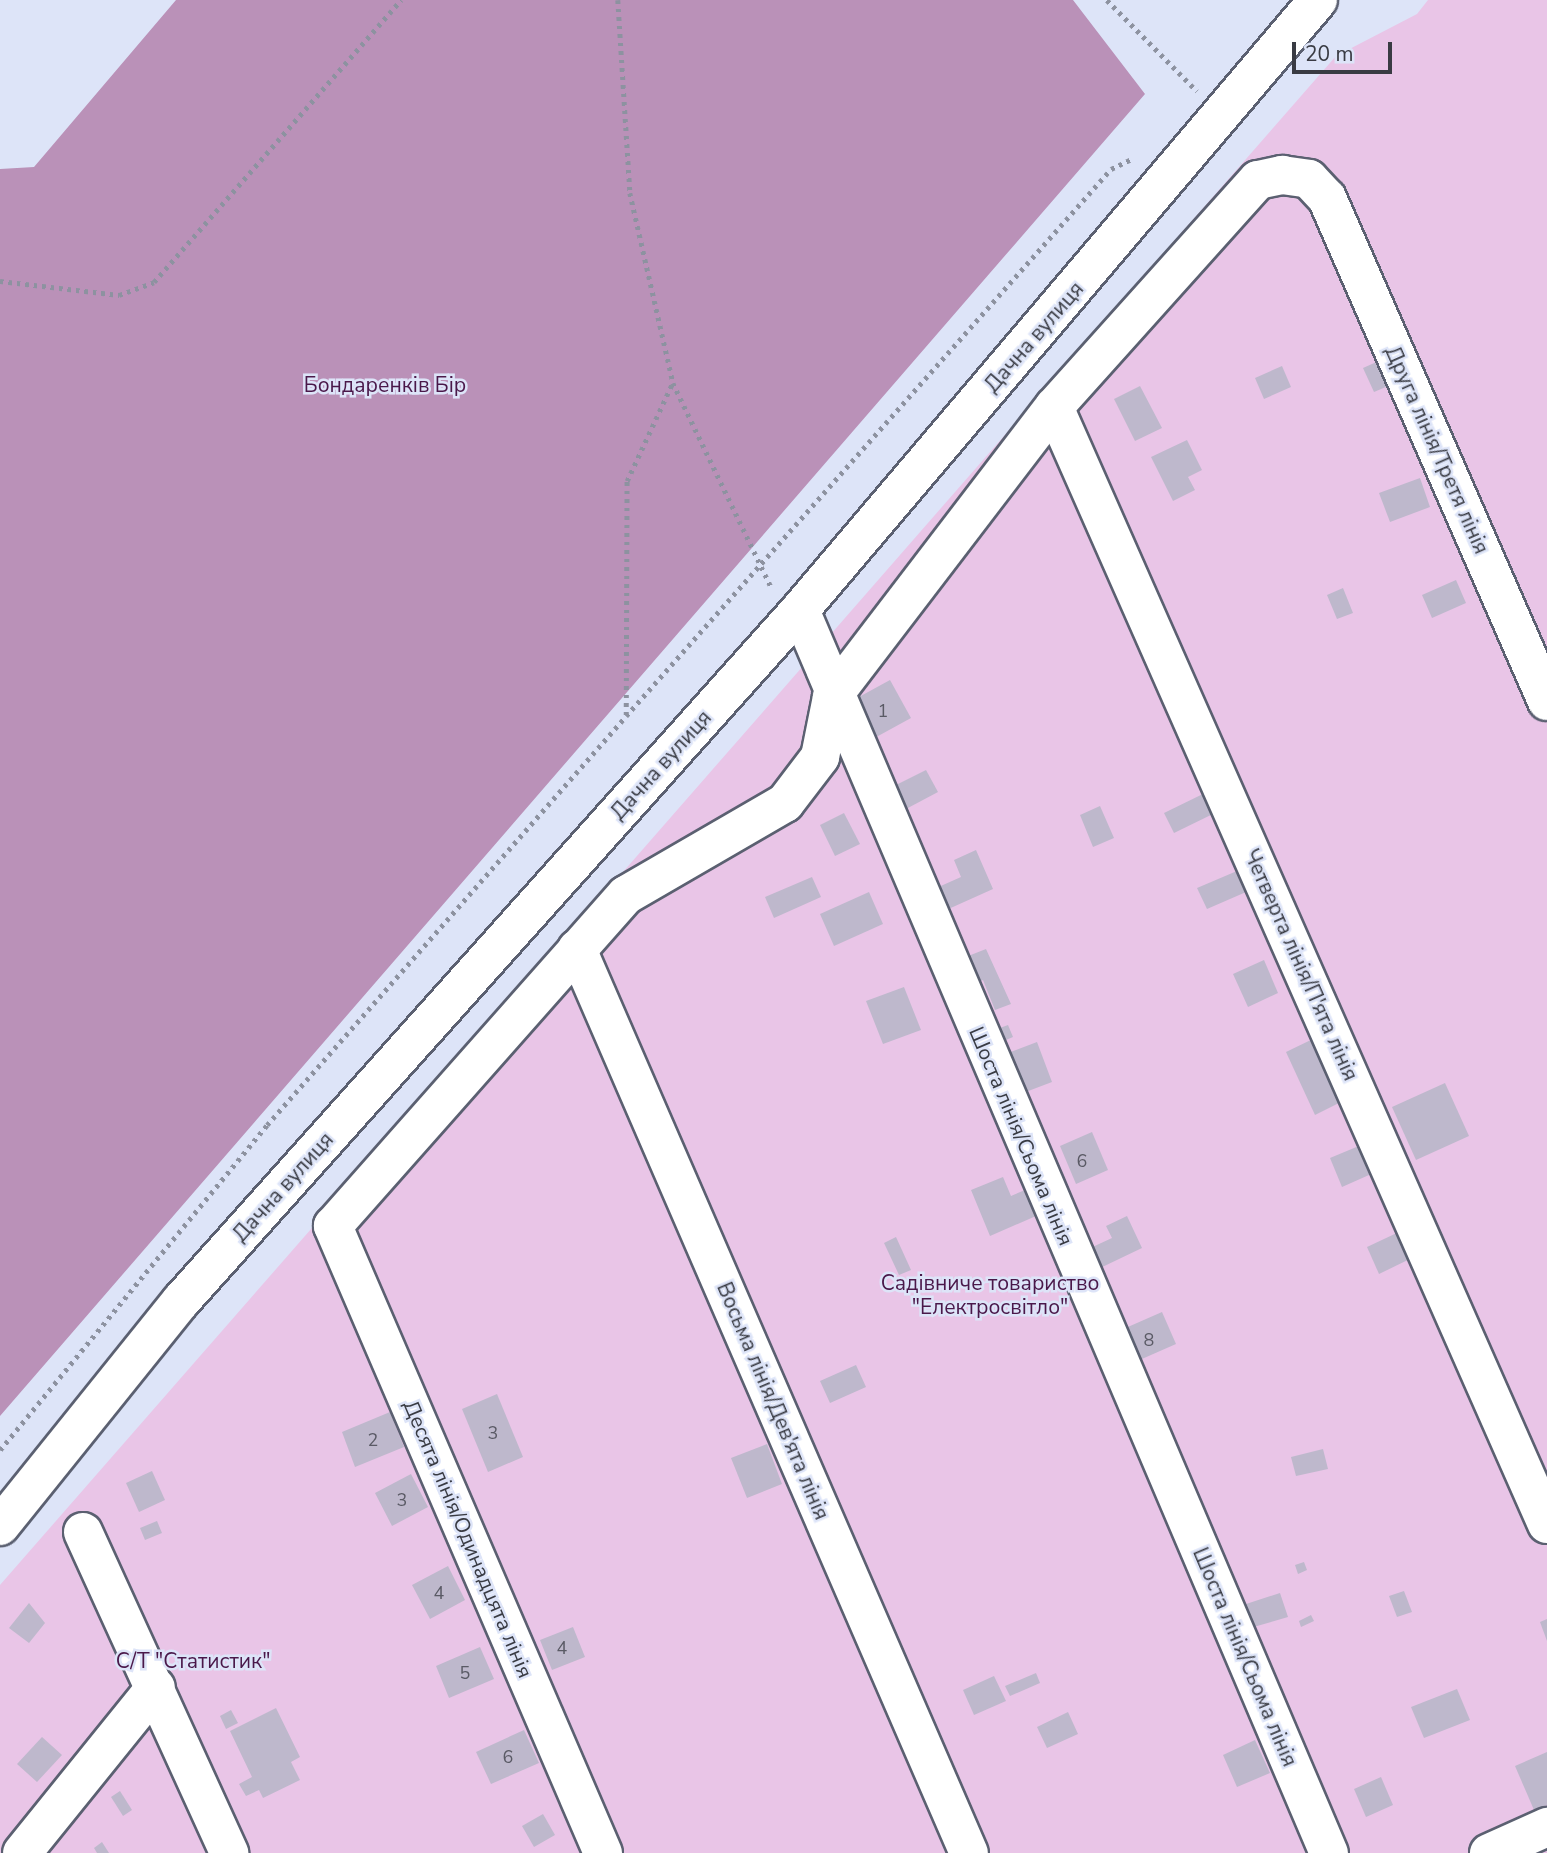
<!DOCTYPE html>
<html>
<head>
<meta charset="utf-8">
<style>
	body { margin:0 }
	#map { position:relative; width:1547px; height:1853px; overflow:hidden; background:#dde4f8; font-family:"Nunito Sans",sans-serif }
	div>[style] { position:absolute }
	.green>* { inset:0; background:#e9c5e7 }
	.forest>* { inset:0; background:#ba91b8 }
	.building>* { inset:0; background:#beb8cc }
	.path>* { height:4.5px; margin-top:-2.25px; transform-origin:0; background:repeating-linear-gradient(90deg,#8d92a0 0 3.5px,transparent 0 8.5px) }
	.roads { filter:drop-shadow(2px 0 #5b6071) drop-shadow(-2px 0 #5b6071) drop-shadow(0 2px #5b6071) drop-shadow(0 -2px #5b6071) }
	.minor>* { height:38px; margin:-19px; padding:0 19px; transform-origin:19px; border-radius:19px; background:#fff }
	span { translate:-50% -50%; white-space:nowrap; text-align:center; line-height:1.15; -webkit-text-stroke:5px #dde4f8; paint-order:stroke }
	.number-label { font-size:18px; color:#5a5a65 }
	.number-label span { -webkit-text-stroke-width:0 }
	.street-label { font-size:21px; color:#393b43 }
	.park-label { font-size:21px; color:#4a184a }
	.scale { position:absolute; left:1292px; top:42px; width:100px; height:32px; box-sizing:border-box; border:4px solid #393b43; border-top:0; padding-left:9px; font-size:21px; line-height:24px; white-space:nowrap; color:#393b43; -webkit-text-stroke:5px #dde4f8; paint-order:stroke }
</style>
</head>
<body>
<div id="map">
	<div class="green">
		<i style="clip-path:polygon(1428px 0,1547px 0,1547px 1853px,0 1853px,0 1585px,1336px 56px,1417px 14px)"></i>
	</div>
	<div class="forest">
		<i style="clip-path:polygon(176px 0,1073px 0,1145px 94px,0 1416px,0 169px,34px 167px)"></i>
	</div>
	<div class="building">
		<i style="clip-path:polygon(1390px 356px,1400px 381px,1374px 392px,1363px 368px)"></i>
		<i style="clip-path:polygon(1282px 366px,1291px 387px,1264px 399px,1255px 378px)"></i>
		<i style="clip-path:polygon(1140px 386px,1162px 428px,1135px 441px,1114px 399px)"></i>
		<i style="clip-path:polygon(1187px 440px,1202px 470px,1188px 477px,1195px 490px,1173px 501px,1151px 457px)"></i>
		<i style="clip-path:polygon(1420px 478px,1430px 507px,1390px 522px,1379px 493px)"></i>
		<i style="clip-path:polygon(1456px 580px,1466px 603px,1432px 618px,1422px 595px)"></i>
		<i style="clip-path:polygon(1343px 588px,1353px 613px,1337px 619px,1327px 595px)"></i>
		<i style="clip-path:polygon(890px 680px,911px 718px,869px 741px,848px 703px)"></i>
		<i style="clip-path:polygon(926px 770px,938px 792px,906px 809px,894px 786px)"></i>
		<i style="clip-path:polygon(1207px 792px,1217px 812px,1174px 833px,1164px 813px)"></i>
		<i style="clip-path:polygon(1100px 806px,1114px 838px,1093px 847px,1080px 815px)"></i>
		<i style="clip-path:polygon(844px 813px,860px 844px,835px 856px,820px 825px)"></i>
		<i style="clip-path:polygon(976px 850px,993px 889px,944px 911px,934px 889px,961px 877px,954px 860px)"></i>
		<i style="clip-path:polygon(1244px 868px,1253px 889px,1207px 909px,1197px 888px)"></i>
		<i style="clip-path:polygon(812px 877px,821px 897px,774px 918px,765px 897px)"></i>
		<i style="clip-path:polygon(869px 892px,883px 924px,834px 946px,820px 914px)"></i>
		<i style="clip-path:polygon(986px 949px,1011px 1004px,995px 1010px,983px 980px,969px 987px,958px 960px)"></i>
		<i style="clip-path:polygon(1264px 960px,1278px 993px,1248px 1007px,1233px 974px)"></i>
		<i style="clip-path:polygon(904px 987px,921px 1030px,883px 1044px,866px 1001px)"></i>
		<i style="clip-path:polygon(1008px 1025px,1013px 1037px,994px 1045px,989px 1032px)"></i>
		<i style="clip-path:polygon(1317px 1037px,1347px 1099px,1315px 1115px,1286px 1052px)"></i>
		<i style="clip-path:polygon(1037px 1042px,1052px 1082px,1023px 1093px,1008px 1053px)"></i>
		<i style="clip-path:polygon(1445px 1083px,1469px 1136px,1416px 1160px,1392px 1107px)"></i>
		<i style="clip-path:polygon(1092px 1132px,1108px 1170px,1076px 1184px,1060px 1146px)"></i>
		<i style="clip-path:polygon(1366px 1143px,1378px 1171px,1342px 1187px,1330px 1158px)"></i>
		<i style="clip-path:polygon(1003px 1177px,1011px 1196px,1025px 1190px,1036px 1216px,990px 1236px,971px 1190px)"></i>
		<i style="clip-path:polygon(1127px 1216px,1142px 1248px,1096px 1270px,1086px 1250px,1112px 1238px,1106px 1226px)"></i>
		<i style="clip-path:polygon(1401px 1231px,1414px 1257px,1379px 1274px,1367px 1247px)"></i>
		<i style="clip-path:polygon(896px 1237px,911px 1270px,899px 1275px,884px 1243px)"></i>
		<i style="clip-path:polygon(1162px 1312px,1176px 1344px,1135px 1362px,1121px 1330px)"></i>
		<i style="clip-path:polygon(856px 1365px,866px 1387px,830px 1403px,820px 1381px)"></i>
		<i style="clip-path:polygon(497px 1394px,523px 1457px,488px 1472px,462px 1409px)"></i>
		<i style="clip-path:polygon(390px 1412px,404px 1447px,355px 1467px,342px 1432px)"></i>
		<i style="clip-path:polygon(767px 1444px,782px 1484px,747px 1498px,731px 1458px)"></i>
		<i style="clip-path:polygon(1323px 1449px,1328px 1469px,1296px 1476px,1291px 1457px)"></i>
		<i style="clip-path:polygon(152px 1471px,165px 1500px,139px 1512px,126px 1483px)"></i>
		<i style="clip-path:polygon(411px 1474px,428px 1507px,392px 1526px,375px 1493px)"></i>
		<i style="clip-path:polygon(157px 1521px,162px 1533px,145px 1540px,140px 1528px)"></i>
		<i style="clip-path:polygon(1304px 1562px,1307px 1570px,1298px 1574px,1295px 1565px)"></i>
		<i style="clip-path:polygon(448px 1566px,465px 1600px,430px 1619px,412px 1585px)"></i>
		<i style="clip-path:polygon(1404px 1591px,1412px 1612px,1397px 1617px,1389px 1596px)"></i>
		<i style="clip-path:polygon(1280px 1593px,1288px 1617px,1250px 1628px,1243px 1605px)"></i>
		<i style="clip-path:polygon(29px 1603px,45px 1623px,29px 1643px,9px 1628px)"></i>
		<i style="clip-path:polygon(1311px 1615px,1314px 1621px,1301px 1627px,1299px 1621px)"></i>
		<i style="clip-path:polygon(1547px 1619px,1547px 1641px,1540px 1622px)"></i>
		<i style="clip-path:polygon(573px 1627px,585px 1657px,552px 1670px,540px 1640px)"></i>
		<i style="clip-path:polygon(480px 1647px,494px 1679px,449px 1698px,436px 1666px)"></i>
		<i style="clip-path:polygon(1036px 1673px,1040px 1683px,1010px 1696px,1005px 1686px)"></i>
		<i style="clip-path:polygon(994px 1676px,1006px 1701px,974px 1715px,963px 1690px)"></i>
		<i style="clip-path:polygon(1457px 1689px,1470px 1720px,1424px 1738px,1411px 1707px)"></i>
		<i style="clip-path:polygon(276px 1708px,300px 1757px,291px 1762px,300px 1780px,263px 1798px,259px 1790px,246px 1796px,239px 1784px,252px 1777px,230px 1731px)"></i>
		<i style="clip-path:polygon(231px 1710px,238px 1723px,226px 1729px,220px 1716px)"></i>
		<i style="clip-path:polygon(1068px 1712px,1078px 1734px,1047px 1748px,1037px 1727px)"></i>
		<i style="clip-path:polygon(524px 1730px,539px 1763px,491px 1784px,476px 1752px)"></i>
		<i style="clip-path:polygon(42px 1737px,62px 1755px,37px 1782px,17px 1764px)"></i>
		<i style="clip-path:polygon(1255px 1740px,1270px 1773px,1237px 1787px,1223px 1755px)"></i>
		<i style="clip-path:polygon(1547px 1752px,1547px 1805px,1534px 1810px,1515px 1766px)"></i>
		<i style="clip-path:polygon(1381px 1777px,1393px 1805px,1366px 1817px,1354px 1789px)"></i>
		<i style="clip-path:polygon(120px 1791px,132px 1810px,123px 1816px,111px 1797px)"></i>
		<i style="clip-path:polygon(543px 1814px,555px 1835px,534px 1847px,522px 1826px)"></i>
		<i style="clip-path:polygon(102px 1842px,109px 1853px,97px 1853px,94px 1848px)"></i>
	</div>
	<div class="path">
		<i style="left:618px;top:0;width:193px;rotate:86.4deg"></i>
		<i style="left:630px;top:193px;width:195px;rotate:77.2deg"></i>
		<i style="left:673px;top:383px;width:226px;rotate:64.3deg"></i>
		<i style="left:1107px;top:0;width:128px;rotate:45.3deg"></i>
		<i style="left:0;top:281px;width:120px;rotate:6.7deg"></i>
		<i style="left:119px;top:295px;width:37px;rotate:-20deg"></i>
		<i style="left:154px;top:282px;width:375px;rotate:-48.8deg"></i>
		<i style="left:626px;top:715px;width:234px;rotate:-89.8deg"></i>
		<i style="left:627px;top:481px;width:107px;rotate:-65.1deg"></i>
		<i style="left:0;top:1450px;width:421px;rotate:-50.6deg"></i>
		<i style="left:267px;top:1125px;width:544px;rotate:-48.72deg"></i>
		<i style="left:626px;top:716px;width:731px;rotate:-48.44deg"></i>
		<i style="left:1111px;top:169px;width:25px;rotate:-26deg"></i>
	</div>
	<div class="roads">
		<div class="minor">
			<i style="left:1054px;top:407px;width:1221px;rotate:66.19deg"></i>
			<i style="left:800px;top:610px;width:1351px;rotate:66.95deg"></i>
			<i style="left:577px;top:949px;width:985px;rotate:66.56deg"></i>
			<i style="left:0;top:1526px;width:289px;rotate:-51.2deg"></i>
			<i style="left:181px;top:1301px;width:928px;rotate:-48.15deg"></i>
			<i style="left:800px;top:610px;width:800px;rotate:-49.66deg"></i>
			<i style="left:83px;top:1532px;width:353px;rotate:65.5deg"></i>
			<i style="left:22px;top:1853px;width:213px;rotate:-51.1deg"></i>
			<i style="left:603px;top:1853px;width:683px;rotate:-113.3deg"></i>
			<i style="left:333px;top:1226px;width:442px;rotate:-48.5deg"></i>
			<i style="left:626px;top:895px;width:184px;rotate:-30.1deg"></i>
			<i style="left:785px;top:803px;width:58px;rotate:-52.7deg"></i>
			<i style="left:820px;top:757px;width:61px;rotate:-78.7deg"></i>
			<i style="left:832px;top:697px;width:365px;rotate:-52.6deg"></i>
			<i style="left:1054px;top:407px;width:305px;rotate:-48.1deg"></i>
			<i style="left:1258px;top:180px;width:25px;rotate:-12deg"></i>
			<i style="left:1282px;top:175px;width:27px;rotate:8deg"></i>
			<i style="left:1309px;top:179px;width:26px;rotate:47deg"></i>
			<i style="left:1327px;top:198px;width:549px;rotate:66.38deg"></i>
			<i style="left:1489px;top:1853px;width:64px;rotate:-24.1deg"></i>
		</div>
	</div>
	<div class="number-label">
		<span style="left:883px;top:711px">1</span>
		<span style="left:1082px;top:1161px">6</span>
		<span style="left:1149px;top:1340px">8</span>
		<span style="left:493px;top:1433px">3</span>
		<span style="left:373px;top:1440px">2</span>
		<span style="left:402px;top:1500px">3</span>
		<span style="left:439px;top:1593px">4</span>
		<span style="left:562px;top:1648px">4</span>
		<span style="left:465px;top:1673px">5</span>
		<span style="left:508px;top:1757px">6</span>
	</div>
	<div class="street-label">
		<span style="left:1034px;top:337px;rotate:-49deg">Дачна вулиця</span>
		<span style="left:1437px;top:450px;rotate:66deg">Друга лінія/Третя лінія</span>
		<span style="left:661px;top:765px;rotate:-48deg">Дачна вулиця</span>
		<span style="left:1301px;top:965px;rotate:66deg">Четверта лінія/П'ята лінія</span>
		<span style="left:1021px;top:1136px;rotate:67deg">Шоста лінія/Сьома лінія</span>
		<span style="left:283px;top:1187px;rotate:-48deg">Дачна вулиця</span>
		<span style="left:773px;top:1401px;rotate:67deg">Восьма лінія/Дев'ята лінія</span>
		<span style="left:468px;top:1539px;rotate:67deg">Десята лінія/Одинадцята лінія</span>
		<span style="left:1245px;top:1657px;rotate:67deg">Шоста лінія/Сьома лінія</span>
	</div>
	<div class="park-label">
		<span style="left:385px;top:385px">Бондаренків Бір</span>
		<span style="left:990px;top:1295px">Садівниче товариство<br>"Електросвітло"</span>
		<span style="left:193px;top:1661px">С/Т "Статистик"</span>
	</div>
	<div class="scale">20 m</div>
</div>
</body>
</html>
